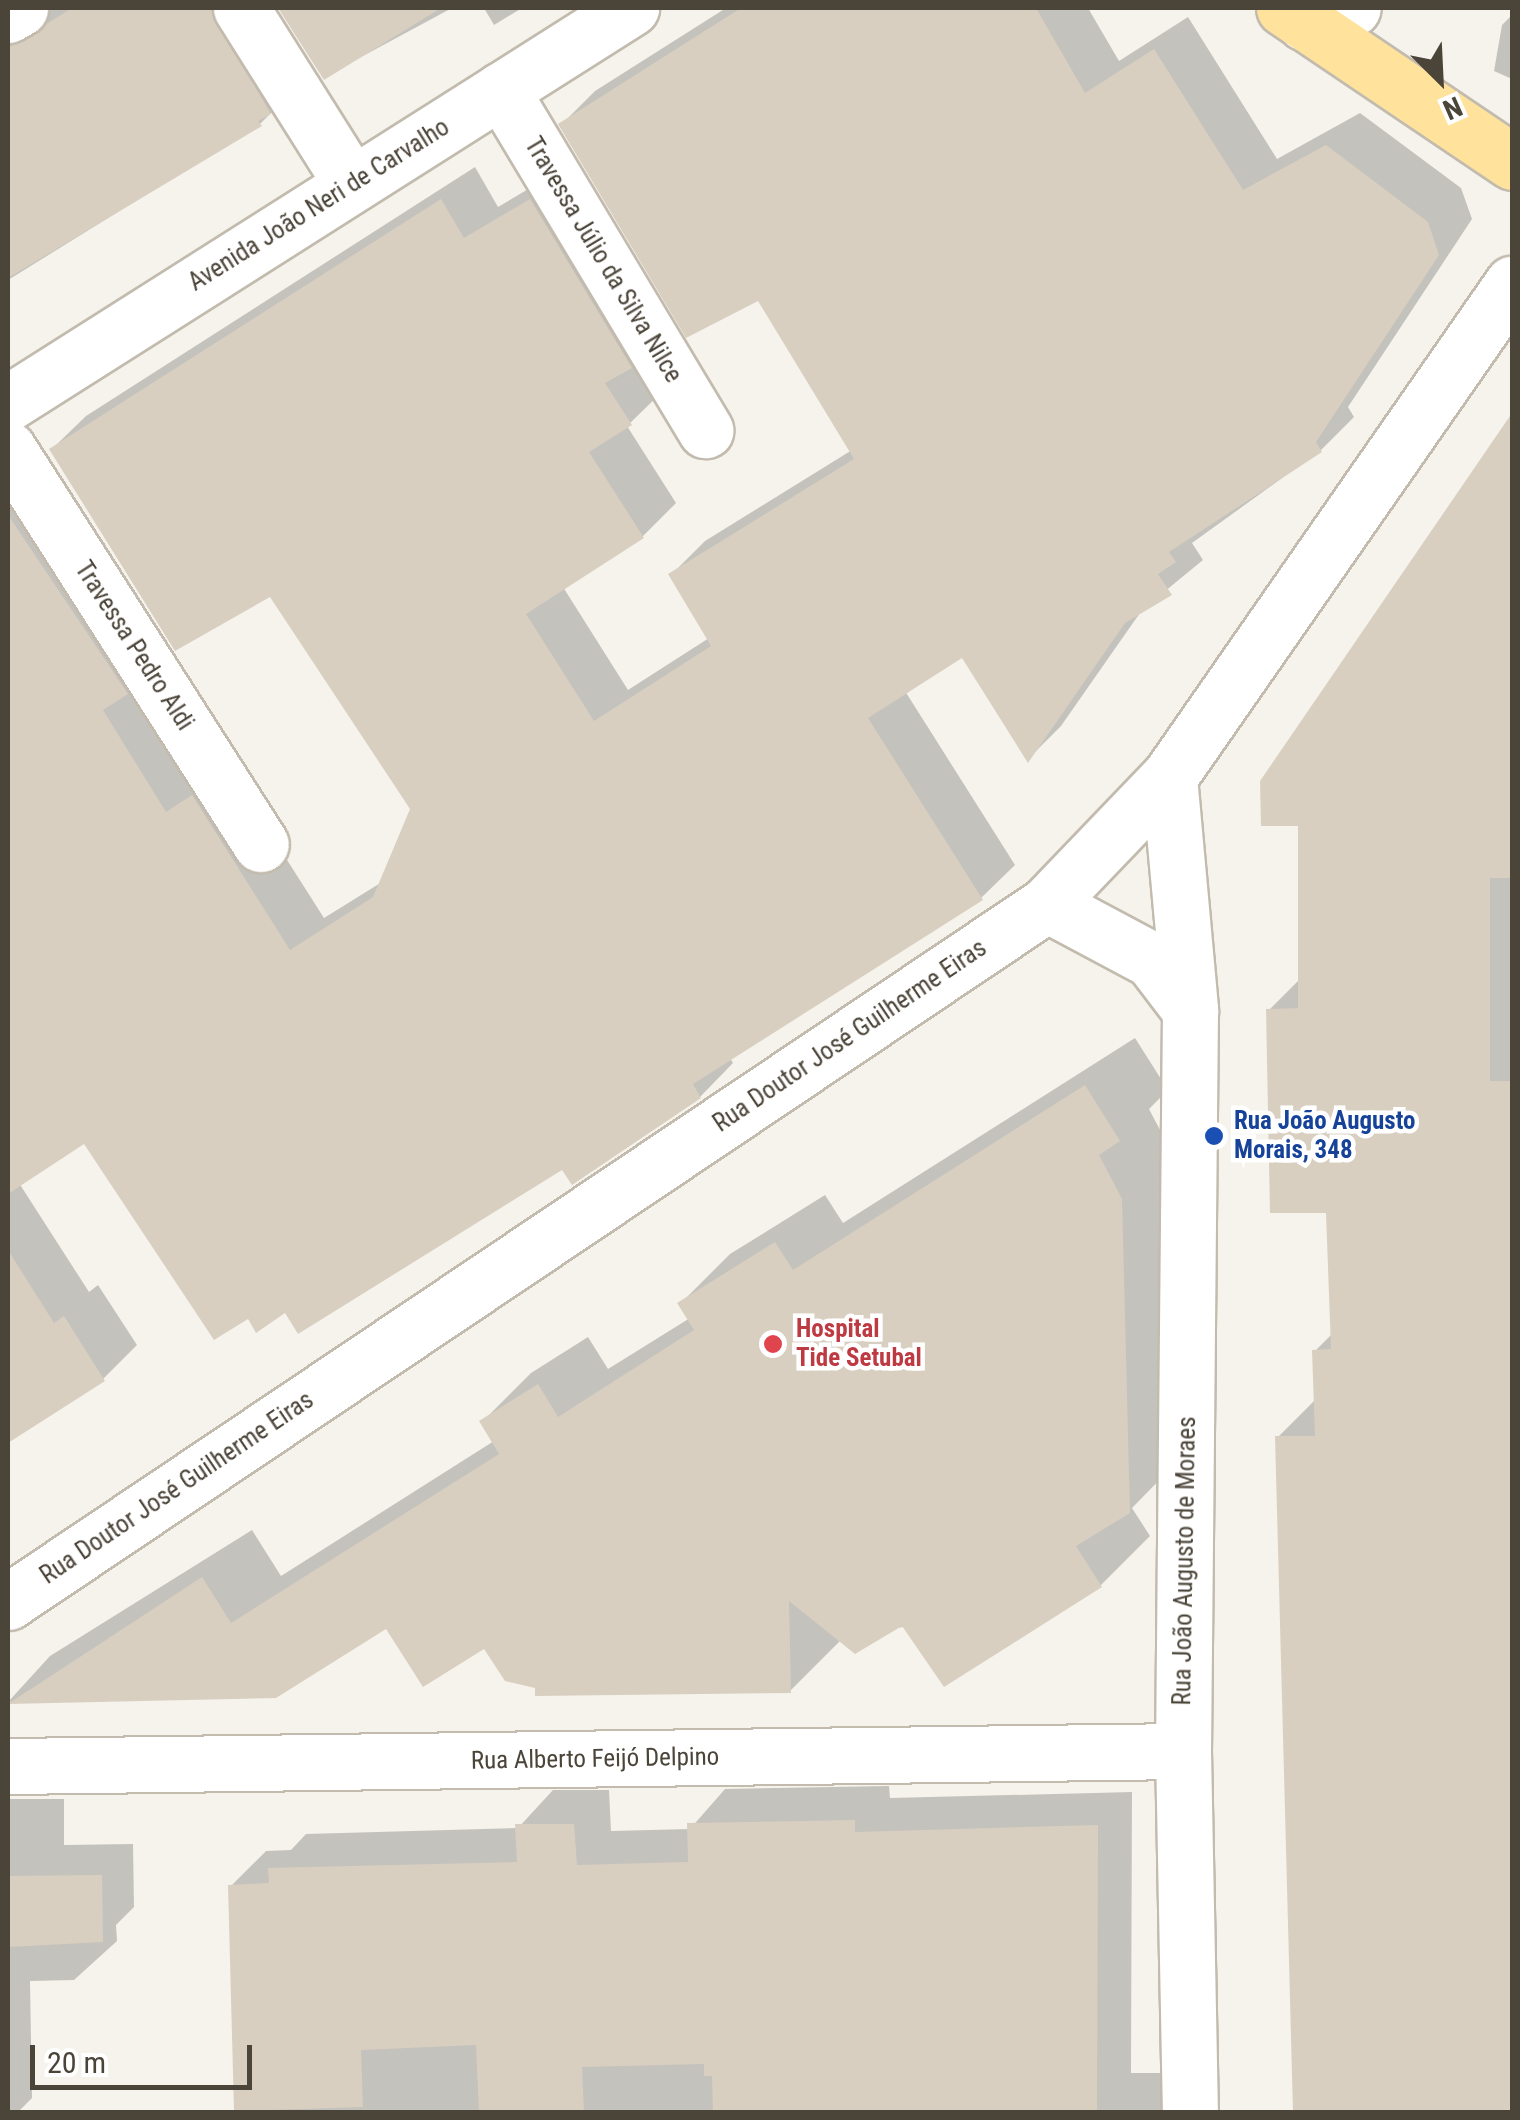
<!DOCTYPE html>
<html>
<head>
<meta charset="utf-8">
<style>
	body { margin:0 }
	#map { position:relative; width:1520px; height:2120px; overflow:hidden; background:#f6f3ec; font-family:"Roboto Condensed",sans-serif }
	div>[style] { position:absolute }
	.shadow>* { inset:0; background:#0003 }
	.building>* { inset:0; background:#d8cfc1 }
	.roads { filter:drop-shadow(2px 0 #c2bbae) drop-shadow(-2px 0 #c2bbae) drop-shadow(0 2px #c2bbae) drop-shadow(0 -2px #c2bbae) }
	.minor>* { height:55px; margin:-27.5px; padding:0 27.5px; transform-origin:27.5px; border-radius:27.5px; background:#fff }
	.major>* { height:55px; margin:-27.5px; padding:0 27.5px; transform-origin:27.5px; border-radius:27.5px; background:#ffe39c }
	.dots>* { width:28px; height:28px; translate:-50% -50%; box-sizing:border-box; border:5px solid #fff; border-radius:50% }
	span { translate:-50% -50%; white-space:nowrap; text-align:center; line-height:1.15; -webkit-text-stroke:9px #fff; paint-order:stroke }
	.street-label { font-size:25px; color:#4b4439 }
	.transit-label { font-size:25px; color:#164399; font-weight:700 }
	.left { translate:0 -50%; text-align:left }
	.health-label { font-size:25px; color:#be3a42; font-weight:700 }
	.frame { position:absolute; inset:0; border:10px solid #4b4439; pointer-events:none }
	.north { position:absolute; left:1390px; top:30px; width:100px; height:100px; -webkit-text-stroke:8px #fff; paint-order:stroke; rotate:156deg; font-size:28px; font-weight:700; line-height:40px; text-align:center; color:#4b4439 }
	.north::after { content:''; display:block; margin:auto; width:35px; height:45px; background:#4b4439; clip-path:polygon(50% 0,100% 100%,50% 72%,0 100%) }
	.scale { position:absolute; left:30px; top:2045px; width:222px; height:45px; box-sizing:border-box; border:5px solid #4b4439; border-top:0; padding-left:12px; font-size:30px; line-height:35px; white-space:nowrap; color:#4b4439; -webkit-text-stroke:8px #fff; paint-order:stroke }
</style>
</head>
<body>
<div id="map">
	<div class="shadow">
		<i style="clip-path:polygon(8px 8px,259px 8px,292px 92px,260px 124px,8px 280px)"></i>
		<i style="clip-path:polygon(280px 8px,452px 8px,324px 77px)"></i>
		<i style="clip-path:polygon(484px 8px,522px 8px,494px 25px)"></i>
		<i style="clip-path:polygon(726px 8px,1088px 8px,1119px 61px,1188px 17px,1277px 159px,1360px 113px,1461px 188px,1472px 219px,1348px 407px,1354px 417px,1321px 450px,1192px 543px,1203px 560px,1142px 610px,1061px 726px,1028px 759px,963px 654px,905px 691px,1015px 865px,981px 898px,730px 1058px,733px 1063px,700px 1097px,286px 1310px,249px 1316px,85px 1140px,19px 1183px,89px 1292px,98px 1285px,137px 1345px,103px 1379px,8px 1440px,8px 504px,46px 481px,324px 918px,382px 882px,413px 808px,271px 593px,52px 449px,86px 416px,475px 167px,498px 207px,564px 168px,664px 390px,627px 426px,676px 503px,642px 537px,563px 587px,628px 690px,709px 638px,672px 574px,705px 541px,852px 450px,759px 297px,561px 125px,595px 91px)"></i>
		<i style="clip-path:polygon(1512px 15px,1512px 79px,1494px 71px,1502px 25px)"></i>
		<i style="clip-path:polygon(1512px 416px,1512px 2112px,1296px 2112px,1278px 1437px,1317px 1398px,1315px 1351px,1333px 1333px,1329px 1211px,1269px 1010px,1301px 978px,1300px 823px,1262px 782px)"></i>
		<i style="clip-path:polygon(1135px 1038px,1168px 1090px,1149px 1109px,1170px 1149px,1178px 1461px,1132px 1508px,1150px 1536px,1101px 1585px,841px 1640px,790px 1691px,538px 1686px,485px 1645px,386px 1625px,275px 1696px,8px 1702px,50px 1656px,252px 1530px,281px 1576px,494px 1441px,482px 1422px,531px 1373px,588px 1337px,608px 1369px,690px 1318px,680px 1304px,730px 1254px,825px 1195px,843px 1223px)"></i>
		<i style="clip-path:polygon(889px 1786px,890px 1798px,1132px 1792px,1131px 2073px,1171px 2073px,1172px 2112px,237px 2112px,231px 1886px,266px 1851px,291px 1850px,306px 1834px,518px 1828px,553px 1790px,609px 1790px,611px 1831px,690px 1829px,725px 1789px)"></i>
		<i style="clip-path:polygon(8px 1799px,64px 1799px,64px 1845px,133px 1844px,134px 1907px,116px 1925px,117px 1941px,74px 1980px,30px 1981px,32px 2098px,18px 2112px,8px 2112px)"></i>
	</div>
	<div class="building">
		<i style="clip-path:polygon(72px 8px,210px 8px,271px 114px,258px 121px,262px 126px,8px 278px,8px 48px)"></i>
		<i style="clip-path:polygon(278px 8px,441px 8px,324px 80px)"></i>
		<i style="clip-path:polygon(741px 8px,1036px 8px,1085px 93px,1154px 49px,1243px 190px,1326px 145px,1428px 222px,1439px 255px,1316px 442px,1322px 452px,1169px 552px,1176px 562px,1158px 574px,1172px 595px,1125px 623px,1028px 763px,962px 658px,868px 718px,983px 900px,693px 1084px,701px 1098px,572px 1185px,562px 1170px,298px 1334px,285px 1313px,256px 1333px,248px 1319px,214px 1340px,84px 1144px,8px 1194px,8px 515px,128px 694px,103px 710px,166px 812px,192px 795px,290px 950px,373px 897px,410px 809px,270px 597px,175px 651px,49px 449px,441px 199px,464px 238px,530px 199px,632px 368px,605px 383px,632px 425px,589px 452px,644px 538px,526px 614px,594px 721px,711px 646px,668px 574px,854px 459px,758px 301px,686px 338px,558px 124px)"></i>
		<i style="clip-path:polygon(1512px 413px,1512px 878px,1490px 878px,1490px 1081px,1512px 1081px,1512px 2112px,1293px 2112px,1275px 1436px,1315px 1436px,1312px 1350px,1331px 1349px,1326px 1213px,1270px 1213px,1266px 1009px,1298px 1008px,1298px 826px,1261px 826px,1260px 781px)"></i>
		<i style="clip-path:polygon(1085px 1085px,1120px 1141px,1099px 1155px,1122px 1199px,1130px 1513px,1076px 1546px,1102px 1587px,944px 1687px,902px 1626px,855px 1654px,789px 1601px,791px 1693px,535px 1696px,535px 1688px,505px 1681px,484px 1649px,423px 1687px,386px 1629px,276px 1698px,8px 1704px,202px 1577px,231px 1623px,499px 1454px,479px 1421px,538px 1384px,558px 1417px,694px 1330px,677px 1303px,775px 1242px,793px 1270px)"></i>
		<i style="clip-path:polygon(8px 1250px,54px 1323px,64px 1316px,105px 1381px,8px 1443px)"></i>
		<i style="clip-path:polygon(855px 1820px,855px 1832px,1098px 1825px,1097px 2112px,713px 2112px,712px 2076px,704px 2076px,704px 2064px,582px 2067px,584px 2112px,479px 2112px,476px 2045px,361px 2050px,363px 2107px,234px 2111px,228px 1885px,269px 1883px,268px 1868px,517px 1862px,515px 1824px,574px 1824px,577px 1865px,688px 1862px,687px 1823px)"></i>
		<i style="clip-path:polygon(102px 1875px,103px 1942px,8px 1947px,8px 1876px)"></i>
	</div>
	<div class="roads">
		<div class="minor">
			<i style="left:241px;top:8px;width:208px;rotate:57.8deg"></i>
			<i style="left:8px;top:15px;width:14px;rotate:-30deg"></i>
			<i style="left:1305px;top:23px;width:50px;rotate:-17.4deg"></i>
			<i style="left:501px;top:90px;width:397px;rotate:59deg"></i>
			<i style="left:8px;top:403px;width:738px;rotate:-32.38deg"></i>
			<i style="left:8px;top:449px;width:469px;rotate:57.4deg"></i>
			<i style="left:1169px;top:777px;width:234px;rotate:84.8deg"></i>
			<i style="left:1190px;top:1010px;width:741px;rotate:90.54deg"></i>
			<i style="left:1183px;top:1751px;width:361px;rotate:88.9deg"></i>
			<i style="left:1047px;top:904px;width:119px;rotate:28.1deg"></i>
			<i style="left:1152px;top:960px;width:63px;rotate:52.8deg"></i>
			<i style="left:8px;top:1602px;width:1252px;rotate:-33.89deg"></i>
			<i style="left:1047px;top:904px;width:176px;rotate:-46.2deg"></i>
			<i style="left:1169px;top:777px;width:601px;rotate:-55.17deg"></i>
			<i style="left:8px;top:1766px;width:1175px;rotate:-0.73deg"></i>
		</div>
		<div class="major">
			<i style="left:1284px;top:8px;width:275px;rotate:34deg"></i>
		</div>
	</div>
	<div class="dots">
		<i style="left:1214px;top:1136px;background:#1a4fb4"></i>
		<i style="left:773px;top:1344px;background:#e0444e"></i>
	</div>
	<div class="street-label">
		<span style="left:319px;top:205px;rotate:-32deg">Avenida João Neri de Carvalho</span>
		<span style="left:603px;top:260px;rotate:59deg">Travessa Júlio da Silva Nilce</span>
		<span style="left:134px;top:646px;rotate:57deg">Travessa Pedro Aldi</span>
		<span style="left:850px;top:1036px;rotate:-34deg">Rua Doutor José Guilherme Eiras</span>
		<span style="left:177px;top:1488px;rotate:-34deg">Rua Doutor José Guilherme Eiras</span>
		<span style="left:1185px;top:1561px;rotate:-89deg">Rua João Augusto de Moraes</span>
		<span style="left:595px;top:1759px;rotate:-1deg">Rua Alberto Feijó Delpino</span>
	</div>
	<div class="transit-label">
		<span class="left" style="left:1234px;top:1136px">Rua João Augusto<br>Morais, 348</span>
	</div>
	<div class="health-label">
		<span class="left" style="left:796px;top:1344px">Hospital<br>Tide Setubal</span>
	</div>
	<div class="frame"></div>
	<div class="north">N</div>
	<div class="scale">20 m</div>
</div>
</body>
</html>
